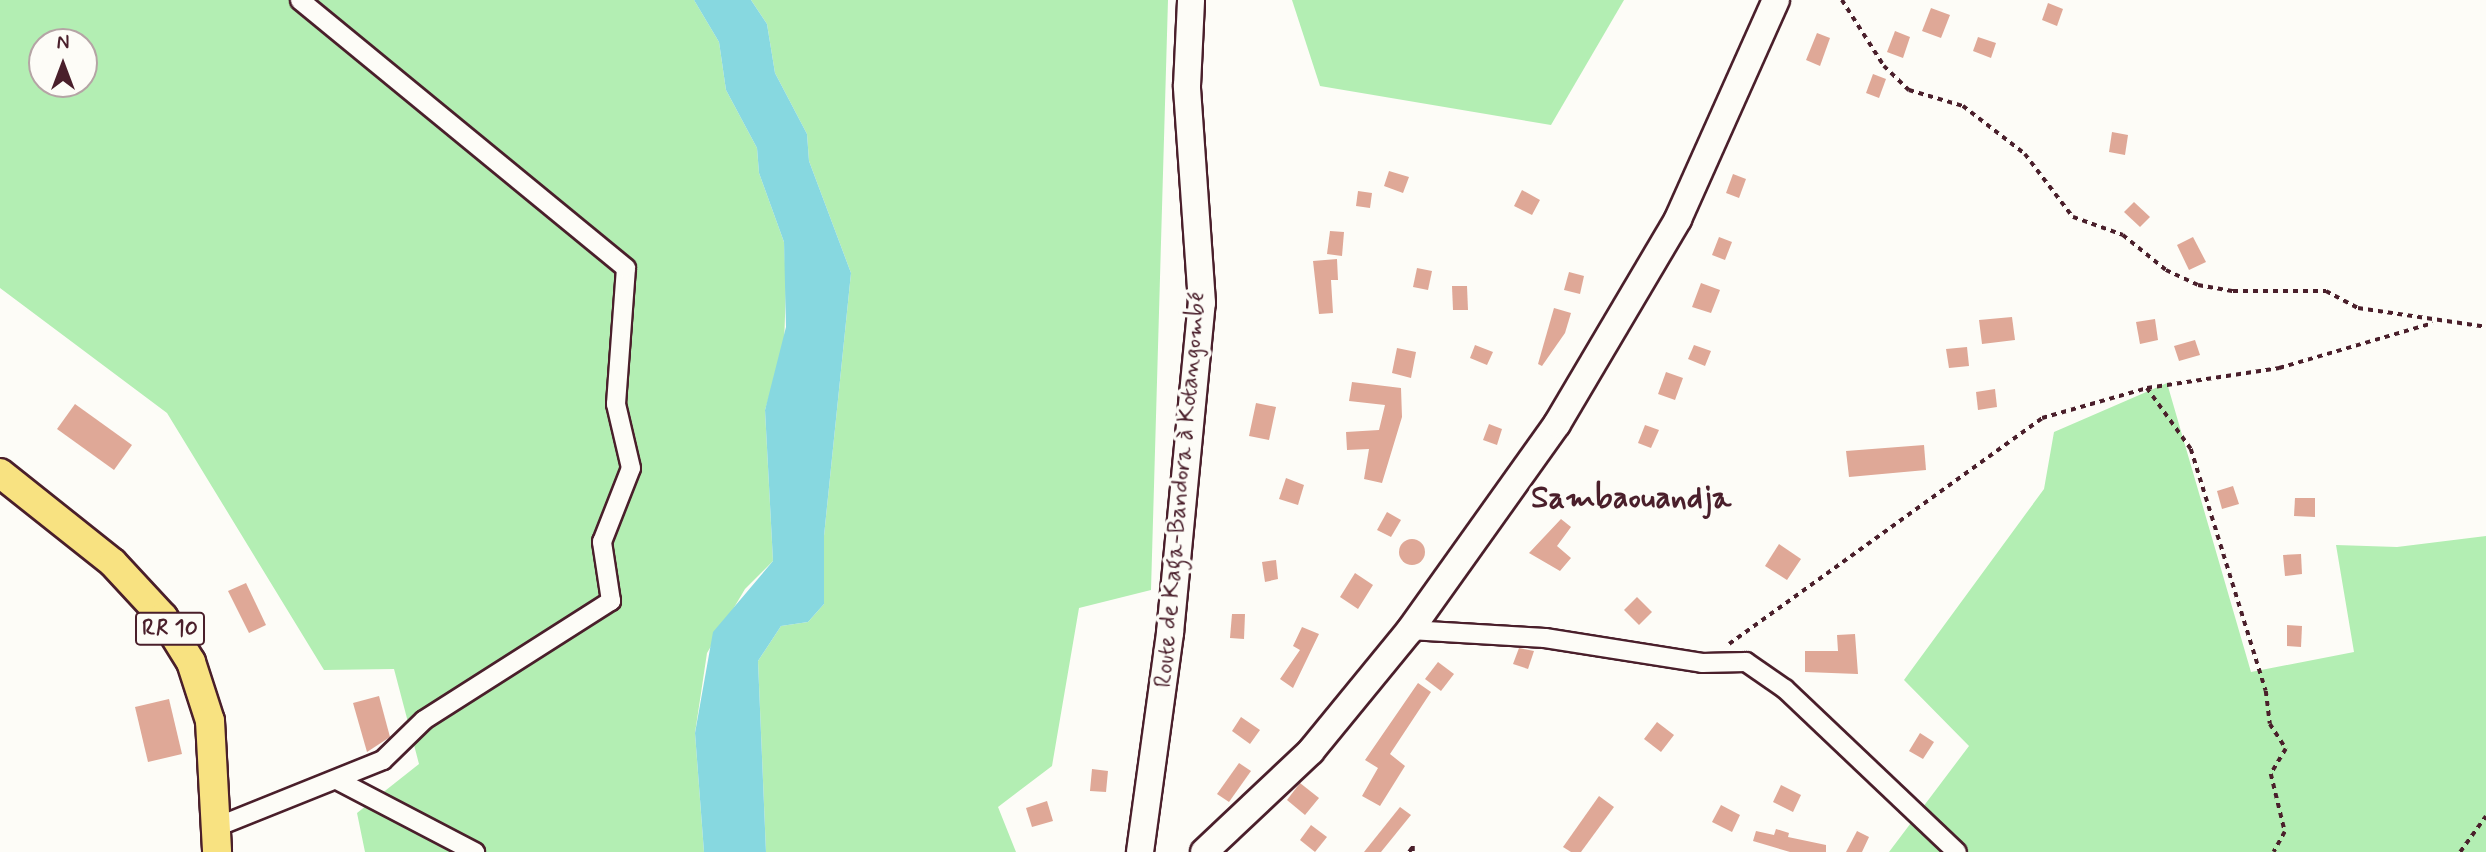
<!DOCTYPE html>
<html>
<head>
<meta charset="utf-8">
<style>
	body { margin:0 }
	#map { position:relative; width:2486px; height:852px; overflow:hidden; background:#fdfcf7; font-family:Mynerve,sans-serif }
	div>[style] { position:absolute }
	.green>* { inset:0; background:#b3eeb3 }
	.water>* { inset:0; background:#87d8e0 }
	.building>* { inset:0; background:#dfa897 }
	.round { border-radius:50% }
	.path>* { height:3.5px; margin-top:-1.75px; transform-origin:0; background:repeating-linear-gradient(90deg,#4a1f2b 0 5px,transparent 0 10px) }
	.roads { filter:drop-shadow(2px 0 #4a1f2b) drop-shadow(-2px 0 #4a1f2b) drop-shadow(0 2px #4a1f2b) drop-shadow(0 -2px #4a1f2b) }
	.street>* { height:18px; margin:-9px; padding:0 9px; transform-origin:9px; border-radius:9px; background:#fdfcf7 }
	.secondary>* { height:26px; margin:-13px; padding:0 13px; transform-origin:13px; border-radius:13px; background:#fdfcf7 }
	.primary>* { height:28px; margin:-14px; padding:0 14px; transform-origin:14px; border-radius:14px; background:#f8e281 }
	span { translate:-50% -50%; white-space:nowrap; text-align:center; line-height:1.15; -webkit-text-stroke:7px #fdfcf7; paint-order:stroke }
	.shield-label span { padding:2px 5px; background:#fdfcf7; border:2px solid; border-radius:5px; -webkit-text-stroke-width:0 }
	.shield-label { font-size:23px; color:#4a1f2b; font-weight:700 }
	.street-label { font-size:24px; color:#4a1f2b }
	.district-label { font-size:32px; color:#4a1f2b; font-weight:700 }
	.north { position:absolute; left:28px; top:28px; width:70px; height:70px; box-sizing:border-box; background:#fdfcf7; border:2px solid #b5a4a5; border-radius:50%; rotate:0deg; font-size:19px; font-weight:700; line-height:28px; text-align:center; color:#4a1f2b }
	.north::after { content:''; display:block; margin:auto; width:24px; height:32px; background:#4a1f2b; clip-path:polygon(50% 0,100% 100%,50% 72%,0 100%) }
</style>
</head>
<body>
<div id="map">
	<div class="green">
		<i style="clip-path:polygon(evenodd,0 0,694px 0,719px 42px,726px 90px,757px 148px,759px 173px,784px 242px,786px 285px,784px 347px,765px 410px,773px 561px,745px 589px,707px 653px,695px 733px,704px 852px,365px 852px,357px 813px,419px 764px,394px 669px,324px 670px,167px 413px,0 288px,0 0,42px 42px,84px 42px,84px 84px,42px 84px,42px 42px)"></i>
		<i style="clip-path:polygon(751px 0,1168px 0,1151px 590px,1079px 608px,1052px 766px,998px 807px,1016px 852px,766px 852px,758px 661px,781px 626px,808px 622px,824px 604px,824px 536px,851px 273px,809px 161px,807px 134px,775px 73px,767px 24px)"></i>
		<i style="clip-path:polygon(1292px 0,1624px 0,1551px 125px,1320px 86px)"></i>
		<i style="clip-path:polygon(2167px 383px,2251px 672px,2354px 652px,2336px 545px,2397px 547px,2486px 536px,2486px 852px,1889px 852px,1969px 746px,1904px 680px,2044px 489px,2054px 432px)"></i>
	</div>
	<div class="water">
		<i style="clip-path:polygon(694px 0,751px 0,767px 24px,775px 73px,807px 134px,809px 161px,851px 273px,824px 536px,824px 604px,808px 622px,781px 626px,758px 661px,766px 852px,704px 852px,695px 733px,713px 632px,773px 561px,765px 410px,786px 327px,784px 242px,759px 173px,757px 148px,726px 90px,719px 42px)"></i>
	</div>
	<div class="building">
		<i style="clip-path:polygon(2048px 3px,2063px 9px,2057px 26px,2042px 20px)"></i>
		<i style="clip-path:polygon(1931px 8px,1950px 15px,1941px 38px,1922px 31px)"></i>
		<i style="clip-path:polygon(1895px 31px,1910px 37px,1903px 58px,1887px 52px)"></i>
		<i style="clip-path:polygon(1817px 33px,1830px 38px,1820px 66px,1806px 60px)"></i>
		<i style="clip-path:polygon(1978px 37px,1996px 43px,1991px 58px,1973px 51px)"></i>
		<i style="clip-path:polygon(1873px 74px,1886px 79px,1879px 98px,1866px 93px)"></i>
		<i style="clip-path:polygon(2112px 132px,2128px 135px,2125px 155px,2109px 152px)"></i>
		<i style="clip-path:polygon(1389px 171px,1409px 177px,1403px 193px,1384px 186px)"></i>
		<i style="clip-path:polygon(1733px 174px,1746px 179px,1739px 198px,1726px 193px)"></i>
		<i style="clip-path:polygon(1522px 190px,1540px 200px,1532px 215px,1514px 206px)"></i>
		<i style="clip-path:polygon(1358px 191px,1372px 193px,1370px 208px,1356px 206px)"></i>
		<i style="clip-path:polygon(2134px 202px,2150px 217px,2140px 227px,2124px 212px)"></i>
		<i style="clip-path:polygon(1330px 231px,1344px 232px,1342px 256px,1327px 254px)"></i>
		<i style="clip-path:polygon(1719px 237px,1732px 242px,1725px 260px,1712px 255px)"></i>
		<i style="clip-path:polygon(2193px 237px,2206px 262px,2189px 270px,2177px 245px)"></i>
		<i style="clip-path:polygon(1337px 259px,1338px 280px,1331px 280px,1333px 313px,1319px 314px,1313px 261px)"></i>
		<i style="clip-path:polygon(1417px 268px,1432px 271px,1428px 290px,1413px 287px)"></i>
		<i style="clip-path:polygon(1569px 272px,1584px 276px,1580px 294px,1564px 290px)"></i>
		<i style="clip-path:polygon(1701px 283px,1720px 290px,1711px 313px,1692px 307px)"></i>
		<i style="clip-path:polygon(1452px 286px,1467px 286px,1468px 310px,1453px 310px)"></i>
		<i style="clip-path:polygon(1554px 308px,1571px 313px,1565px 333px,1542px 366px,1538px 364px)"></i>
		<i style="clip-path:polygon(2012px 317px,2015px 340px,1982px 344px,1979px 320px)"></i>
		<i style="clip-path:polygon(2155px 319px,2158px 340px,2140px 344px,2136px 322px)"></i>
		<i style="clip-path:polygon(2195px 340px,2200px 355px,2179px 361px,2174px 346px)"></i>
		<i style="clip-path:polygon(1475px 345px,1493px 352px,1487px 365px,1470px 358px)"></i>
		<i style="clip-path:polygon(1694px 345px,1711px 351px,1705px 366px,1688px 359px)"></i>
		<i style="clip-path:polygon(1967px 347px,1969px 366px,1949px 368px,1946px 349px)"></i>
		<i style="clip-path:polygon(1397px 348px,1416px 352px,1411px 378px,1392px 373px)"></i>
		<i style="clip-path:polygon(1666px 372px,1683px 378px,1675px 400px,1658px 394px)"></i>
		<i style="clip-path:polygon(1352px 382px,1401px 388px,1402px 417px,1382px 483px,1364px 479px,1369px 449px,1347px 450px,1346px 432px,1379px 430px,1385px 405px,1349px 401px)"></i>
		<i style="clip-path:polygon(1995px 389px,1997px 407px,1978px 410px,1976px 392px)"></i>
		<i style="clip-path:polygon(1256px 403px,1276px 407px,1269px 440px,1249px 436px)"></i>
		<i style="clip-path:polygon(75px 404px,132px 445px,114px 470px,57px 429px)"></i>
		<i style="clip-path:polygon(1489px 424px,1502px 429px,1497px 445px,1483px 440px)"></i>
		<i style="clip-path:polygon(1645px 425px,1659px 430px,1651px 448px,1638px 443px)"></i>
		<i style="clip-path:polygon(1924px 445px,1926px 470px,1849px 477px,1846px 451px)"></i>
		<i style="clip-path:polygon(1286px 478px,1304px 485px,1298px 505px,1279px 499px)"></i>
		<i style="clip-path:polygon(2233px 486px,2239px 504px,2222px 509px,2217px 491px)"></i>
		<i style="clip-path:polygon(2295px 498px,2315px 498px,2315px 517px,2294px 516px)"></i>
		<i style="clip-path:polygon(1387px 512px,1401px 520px,1391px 537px,1377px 530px)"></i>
		<i style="clip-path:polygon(1561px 519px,1571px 527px,1557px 546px,1571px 558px,1560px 571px,1529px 553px)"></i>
		<i class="round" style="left:1399px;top:539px;width:26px;height:26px"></i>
		<i style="clip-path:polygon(1779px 544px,1801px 559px,1787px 580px,1765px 566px)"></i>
		<i style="clip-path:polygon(2301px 554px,2302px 574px,2285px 576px,2283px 555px)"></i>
		<i style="clip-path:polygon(1276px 560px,1278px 579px,1265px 582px,1262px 562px)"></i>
		<i style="clip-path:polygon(1355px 573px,1373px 585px,1358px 609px,1340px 597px)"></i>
		<i style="clip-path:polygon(246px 583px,266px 625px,249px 633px,228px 591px)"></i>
		<i style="clip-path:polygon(1637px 597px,1652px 612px,1639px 625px,1624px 610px)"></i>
		<i style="clip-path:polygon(1232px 614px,1245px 614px,1244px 639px,1230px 638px)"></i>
		<i style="clip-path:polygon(2287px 625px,2302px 626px,2301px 647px,2287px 646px)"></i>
		<i style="clip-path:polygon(1302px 627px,1319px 634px,1293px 688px,1280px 679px,1300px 650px,1293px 646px)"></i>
		<i style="clip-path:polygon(1855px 634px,1858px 674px,1805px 672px,1805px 651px,1838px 651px,1837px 635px)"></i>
		<i style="clip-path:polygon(1519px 648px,1534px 651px,1528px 669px,1513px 664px)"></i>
		<i style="clip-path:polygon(1438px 662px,1454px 674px,1441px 691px,1425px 679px)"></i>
		<i style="clip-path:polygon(1418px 683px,1431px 692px,1390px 754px,1405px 766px,1380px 806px,1362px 796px,1378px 768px,1365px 760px)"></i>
		<i style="clip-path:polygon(379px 696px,390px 737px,367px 752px,353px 703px)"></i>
		<i style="clip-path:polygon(169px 699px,182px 754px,148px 762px,135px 707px)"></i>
		<i style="clip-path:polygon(1241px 717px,1260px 730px,1250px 744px,1232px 731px)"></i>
		<i style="clip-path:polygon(1657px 722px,1674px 735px,1661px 752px,1644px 739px)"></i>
		<i style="clip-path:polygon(1920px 733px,1934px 742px,1923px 759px,1909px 751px)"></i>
		<i style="clip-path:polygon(1239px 763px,1251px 771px,1229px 802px,1217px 794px)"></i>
		<i style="clip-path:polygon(1092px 769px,1108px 771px,1106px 792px,1090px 791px)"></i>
		<i style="clip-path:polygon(1300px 783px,1319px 798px,1305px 815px,1287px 800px)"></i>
		<i style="clip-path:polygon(1781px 785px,1801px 795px,1793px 812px,1773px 802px)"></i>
		<i style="clip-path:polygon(1599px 796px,1614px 807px,1581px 852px,1571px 852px,1563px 847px)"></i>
		<i style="clip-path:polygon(1047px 801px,1053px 821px,1032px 827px,1026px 808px)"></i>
		<i style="clip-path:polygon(1721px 805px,1740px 815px,1732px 832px,1712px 822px)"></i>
		<i style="clip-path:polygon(1400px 807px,1411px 815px,1381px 852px,1364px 852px)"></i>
		<i style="clip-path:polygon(1311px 825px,1327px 837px,1315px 852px,1300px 840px)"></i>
		<i style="clip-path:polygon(1776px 829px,1789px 833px,1788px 837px,1826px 845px,1826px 852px,1790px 852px,1753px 841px,1756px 831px,1774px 835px)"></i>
		<i style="clip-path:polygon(1857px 831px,1869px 837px,1862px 852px,1846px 852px)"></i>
	</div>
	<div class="path">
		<i style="left:1842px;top:0;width:78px;rotate:57.5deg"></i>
		<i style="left:1884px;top:66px;width:35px;rotate:44deg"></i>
		<i style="left:1909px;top:90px;width:56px;rotate:16.5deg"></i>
		<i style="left:1963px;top:106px;width:78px;rotate:37.7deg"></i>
		<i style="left:2025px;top:154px;width:79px;rotate:52.7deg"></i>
		<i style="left:2073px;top:217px;width:53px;rotate:19.8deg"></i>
		<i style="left:2123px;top:235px;width:55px;rotate:39.1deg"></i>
		<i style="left:2166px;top:270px;width:35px;rotate:25deg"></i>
		<i style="left:2198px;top:285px;width:36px;rotate:10deg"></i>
		<i style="left:2233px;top:291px;width:93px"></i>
		<i style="left:2326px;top:291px;width:36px;rotate:28deg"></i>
		<i style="left:2358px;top:308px;width:129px;rotate:8.4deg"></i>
		<i style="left:2147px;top:388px;width:75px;rotate:54.2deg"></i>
		<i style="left:2191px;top:449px;width:253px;rotate:72.8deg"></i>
		<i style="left:2266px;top:691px;width:33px;rotate:83deg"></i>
		<i style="left:2270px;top:724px;width:30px;rotate:57deg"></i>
		<i style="left:2286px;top:749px;width:29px;rotate:121deg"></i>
		<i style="left:2271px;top:774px;width:60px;rotate:76.4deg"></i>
		<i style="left:2285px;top:832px;width:23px;rotate:119deg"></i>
		<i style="left:1729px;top:644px;width:386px;rotate:-35.8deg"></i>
		<i style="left:2042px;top:418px;width:109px;rotate:-15.9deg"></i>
		<i style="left:2147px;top:388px;width:134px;rotate:-8.6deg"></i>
		<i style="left:2279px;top:368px;width:160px;rotate:-16.3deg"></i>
		<i style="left:1409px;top:852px;width:7px;rotate:-56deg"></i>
		<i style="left:1413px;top:846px;width:6px;rotate:90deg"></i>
		<i style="left:2460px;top:852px;width:44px;rotate:-54.2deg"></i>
	</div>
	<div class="roads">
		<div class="street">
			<i style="left:1410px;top:630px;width:135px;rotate:3.4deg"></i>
			<i style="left:1545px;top:638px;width:159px;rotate:9deg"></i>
			<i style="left:1702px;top:663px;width:44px;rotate:-1.3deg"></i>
			<i style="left:1746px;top:662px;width:47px;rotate:34.7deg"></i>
			<i style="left:1785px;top:689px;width:237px;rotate:43.5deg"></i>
			<i style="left:337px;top:780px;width:156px;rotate:27.6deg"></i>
			<i style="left:214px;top:828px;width:182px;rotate:-21.9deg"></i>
			<i style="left:383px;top:760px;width:57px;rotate:-44.3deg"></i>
			<i style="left:424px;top:720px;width:222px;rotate:-32.5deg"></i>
			<i style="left:611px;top:601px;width:60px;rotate:-98.7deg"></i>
			<i style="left:602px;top:542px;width:79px;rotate:-68.6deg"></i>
			<i style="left:631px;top:468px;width:66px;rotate:-103.2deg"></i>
			<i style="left:616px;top:404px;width:136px;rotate:-85.8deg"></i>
			<i style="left:626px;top:268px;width:422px;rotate:-140.6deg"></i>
		</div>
		<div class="secondary">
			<i style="left:1140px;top:852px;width:221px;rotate:-82.2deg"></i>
			<i style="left:1170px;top:633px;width:332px;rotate:-84.5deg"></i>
			<i style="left:1202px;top:303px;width:218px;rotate:-94deg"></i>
			<i style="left:1187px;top:86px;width:86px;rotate:-87.3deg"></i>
			<i style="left:1204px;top:852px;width:147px;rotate:-43.3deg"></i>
			<i style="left:1311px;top:751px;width:156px;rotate:-50.7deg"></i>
			<i style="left:1410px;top:630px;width:253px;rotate:-54.5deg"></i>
			<i style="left:1557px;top:424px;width:238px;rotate:-59.4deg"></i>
			<i style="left:1678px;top:219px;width:240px;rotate:-65.9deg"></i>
		</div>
		<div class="primary">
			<i style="left:0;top:473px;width:144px;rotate:38.5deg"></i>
			<i style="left:113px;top:563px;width:74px;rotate:47.2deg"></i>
			<i style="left:163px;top:617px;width:53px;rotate:58.1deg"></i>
			<i style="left:191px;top:662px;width:62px;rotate:72.1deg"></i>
			<i style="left:210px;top:721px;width:131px;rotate:86.9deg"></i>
		</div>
	</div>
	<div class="shield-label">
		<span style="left:170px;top:629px">RR 10</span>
	</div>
	<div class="street-label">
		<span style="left:1181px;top:490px;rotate:-85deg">Route de Kaga-Bandora à Kotangombé</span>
	</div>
	<div class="district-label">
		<span style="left:1631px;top:498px">Sambaouandja</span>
	</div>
	<div class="north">N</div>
</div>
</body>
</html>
